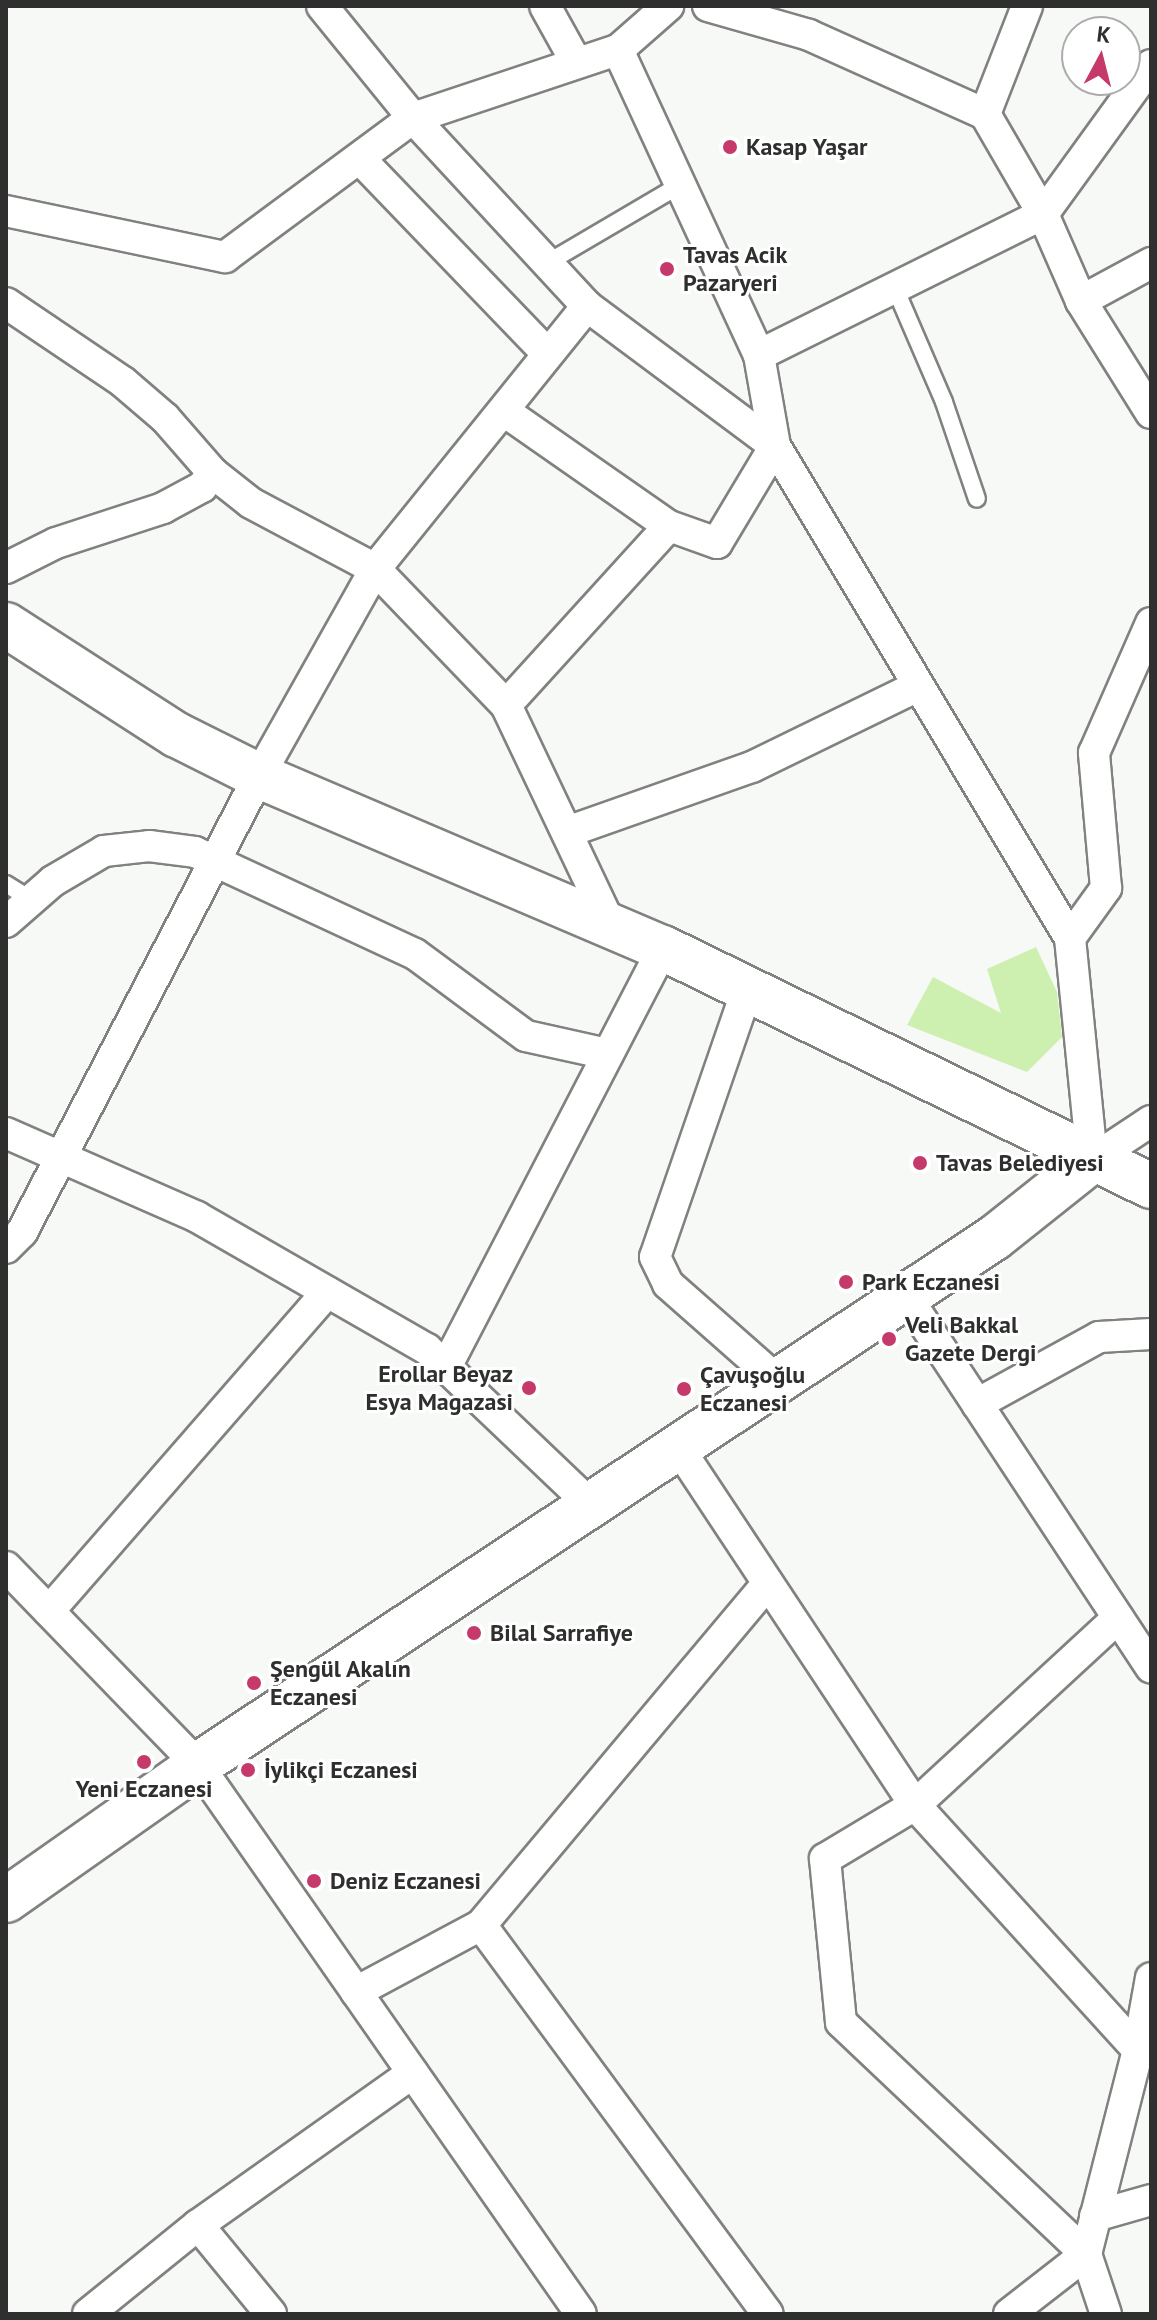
<!DOCTYPE html>
<html>
<head>
<meta charset="utf-8">
<style>
	body { margin:0 }
	#map { position:relative; width:1157px; height:2320px; overflow:hidden; background:#f7f9f6; font-family:"PT Sans",sans-serif }
	div>[style] { position:absolute }
	.building>* { inset:0; background:#cdf0b0 }
	.roads { filter:drop-shadow(2px 0 #81827f) drop-shadow(-2px 0 #81827f) drop-shadow(0 2px #81827f) drop-shadow(0 -2px #81827f) }
	.lane>* { height:16px; margin:-8px; padding:0 8px; transform-origin:8px; border-radius:8px; background:#fff }
	.street>* { height:30px; margin:-15px; padding:0 15px; transform-origin:15px; border-radius:15px; background:#fff }
	.secondary>* { height:44px; margin:-22px; padding:0 22px; transform-origin:22px; border-radius:22px; background:#fff }
	.dots>* { width:22px; height:22px; translate:-50% -50%; box-sizing:border-box; border:4px solid #fff; border-radius:50% }
	span { translate:-50% -50%; white-space:nowrap; text-align:center; line-height:1.15; -webkit-text-stroke:6px #fff; paint-order:stroke }
	.poi-label { font-size:24px; color:#2e2f2e; font-weight:700 }
	.left { translate:0 -50%; text-align:left }
	.right { translate:-100% -50%; text-align:right }
	.frame { position:absolute; inset:0; border:8px solid #2e2f2e; pointer-events:none }
	.north { position:absolute; left:1061px; top:16px; width:80px; height:80px; box-sizing:border-box; background:#fff; border:2px solid #abacab; border-radius:50%; rotate:7deg; font-size:22px; font-weight:700; line-height:32px; text-align:center; color:#2e2f2e }
	.north::after { content:''; display:block; margin:auto; width:28px; height:36px; background:#c63a6b; clip-path:polygon(50% 0,100% 100%,50% 72%,0 100%) }
</style>
</head>
<body>
<div id="map">
	<div class="building">
		<i style="clip-path:polygon(1036px 947px,1057px 992px,1062px 1037px,1027px 1072px,907px 1025px,933px 977px,1001px 1013px,987px 969px)"></i>
	</div>
	<div class="roads">
		<div class="lane">
			<i style="left:547px;top:263px;width:154px;rotate:-30.4deg"></i>
			<i style="left:895px;top:288px;width:124px;rotate:66.7deg"></i>
			<i style="left:944px;top:402px;width:102px;rotate:71.2deg"></i>
			<i style="left:6px;top:884px;width:28px;rotate:32deg"></i>
		</div>
		<div class="street">
			<i style="left:545px;top:6px;width:64px;rotate:61deg"></i>
			<i style="left:708px;top:6px;width:105px;rotate:16deg"></i>
			<i style="left:809px;top:35px;width:193px;rotate:24.2deg"></i>
			<i style="left:985px;top:114px;width:116px;rotate:59.9deg"></i>
			<i style="left:1043px;top:214px;width:317px;rotate:153.6deg"></i>
			<i style="left:618px;top:50px;width:67px;rotate:-41.3deg"></i>
			<i style="left:1151px;top:65px;width:184px;rotate:125.9deg"></i>
			<i style="left:1043px;top:214px;width:95px;rotate:66.4deg"></i>
			<i style="left:1081px;top:301px;width:132px;rotate:58deg"></i>
			<i style="left:985px;top:114px;width:116px;rotate:-68.7deg"></i>
			<i style="left:360px;top:159px;width:268px;rotate:46.1deg"></i>
			<i style="left:6px;top:211px;width:224px;rotate:11.9deg"></i>
			<i style="left:225px;top:257px;width:234px;rotate:-36.5deg"></i>
			<i style="left:413px;top:118px;width:216px;rotate:-18.4deg"></i>
			<i style="left:618px;top:50px;width:336px;rotate:65.2deg"></i>
			<i style="left:759px;top:355px;width:92px;rotate:80deg"></i>
			<i style="left:775px;top:446px;width:113px;rotate:120.9deg"></i>
			<i style="left:717px;top:543px;width:51px;rotate:-160.5deg"></i>
			<i style="left:669px;top:526px;width:242px;rotate:132.3deg"></i>
			<i style="left:1081px;top:301px;width:80px;rotate:-28.5deg"></i>
			<i style="left:6px;top:303px;width:141px;rotate:34deg"></i>
			<i style="left:123px;top:382px;width:55px;rotate:40.6deg"></i>
			<i style="left:165px;top:418px;width:73px;rotate:48.9deg"></i>
			<i style="left:213px;top:473px;width:48px;rotate:38.3deg"></i>
			<i style="left:251px;top:503px;width:140px;rotate:28deg"></i>
			<i style="left:375px;top:569px;width:189px;rotate:46.1deg"></i>
			<i style="left:506px;top:705px;width:245px;rotate:64.6deg"></i>
			<i style="left:587px;top:306px;width:234px;rotate:36.7deg"></i>
			<i style="left:775px;top:446px;width:574px;rotate:59.05deg"></i>
			<i style="left:1070px;top:938px;width:223px;rotate:84.3deg"></i>
			<i style="left:1092px;top:1160px;width:71px;rotate:-33.5deg"></i>
			<i style="left:504px;top:411px;width:201px;rotate:34.9deg"></i>
			<i style="left:6px;top:568px;width:56px;rotate:-26.6deg"></i>
			<i style="left:56px;top:543px;width:113px;rotate:-18.1deg"></i>
			<i style="left:163px;top:508px;width:44px;rotate:-28.3deg"></i>
			<i style="left:202px;top:487px;width:18px;rotate:-52deg"></i>
			<i style="left:567px;top:832px;width:196px;rotate:-19.4deg"></i>
			<i style="left:752px;top:767px;width:185px;rotate:-26deg"></i>
			<i style="left:6px;top:922px;width:62px;rotate:-41.1deg"></i>
			<i style="left:53px;top:881px;width:59px;rotate:-30.5deg"></i>
			<i style="left:104px;top:851px;width:45px;rotate:-6.3deg"></i>
			<i style="left:149px;top:846px;width:46px;rotate:7.4deg"></i>
			<i style="left:195px;top:852px;width:242px;rotate:24.9deg"></i>
			<i style="left:415px;top:954px;width:138px;rotate:36.5deg"></i>
			<i style="left:526px;top:1036px;width:84px;rotate:12.4deg"></i>
			<i style="left:1070px;top:938px;width:62px;rotate:-54.2deg"></i>
			<i style="left:1106px;top:888px;width:136px;rotate:-95.1deg"></i>
			<i style="left:1094px;top:753px;width:142px;rotate:-66.3deg"></i>
			<i style="left:747px;top:990px;width:282px;rotate:109deg"></i>
			<i style="left:655px;top:1257px;width:30px;rotate:64deg"></i>
			<i style="left:668px;top:1284px;width:147px;rotate:41.4deg"></i>
			<i style="left:6px;top:1133px;width:209px;rotate:23.7deg"></i>
			<i style="left:197px;top:1217px;width:265px;rotate:29.9deg"></i>
			<i style="left:427px;top:1349px;width:226px;rotate:43.6deg"></i>
			<i style="left:6px;top:1248px;width:23px;rotate:-45deg"></i>
			<i style="left:22px;top:1232px;width:514px;rotate:-62.54deg"></i>
			<i style="left:259px;top:776px;width:237px;rotate:-60.7deg"></i>
			<i style="left:375px;top:569px;width:338px;rotate:-51.1deg"></i>
			<i style="left:587px;top:306px;width:256px;rotate:-132.8deg"></i>
			<i style="left:413px;top:118px;width:144px;rotate:-129.1deg"></i>
			<i style="left:906px;top:1296px;width:445px;rotate:56.6deg"></i>
			<i style="left:446px;top:1367px;width:472px;rotate:-62.6deg"></i>
			<i style="left:977px;top:1404px;width:139px;rotate:-28.8deg"></i>
			<i style="left:1099px;top:1337px;width:52px;rotate:-3.3deg"></i>
			<i style="left:678px;top:1447px;width:429px;rotate:56.5deg"></i>
			<i style="left:915px;top:1805px;width:331px;rotate:47.7deg"></i>
			<i style="left:1138px;top:2050px;width:211px;rotate:104.3deg"></i>
			<i style="left:1086px;top:2254px;width:337px;rotate:-136.6deg"></i>
			<i style="left:841px;top:2022px;width:164px;rotate:-95.6deg"></i>
			<i style="left:825px;top:1859px;width:105px;rotate:-31deg"></i>
			<i style="left:915px;top:1805px;width:276px;rotate:-42.7deg"></i>
			<i style="left:6px;top:1567px;width:276px;rotate:45.9deg"></i>
			<i style="left:198px;top:1765px;width:669px;rotate:55.1deg"></i>
			<i style="left:49px;top:1611px;width:423px;rotate:-48.9deg"></i>
			<i style="left:481px;top:1925px;width:483px;rotate:53.6deg"></i>
			<i style="left:356px;top:1992px;width:142px;rotate:-28.2deg"></i>
			<i style="left:481px;top:1925px;width:446px;rotate:-50deg"></i>
			<i style="left:1138px;top:2050px;width:73px;rotate:-79.8deg"></i>
			<i style="left:1095px;top:2216px;width:58px;rotate:-15.9deg"></i>
			<i style="left:198px;top:2225px;width:115px;rotate:50.6deg"></i>
			<i style="left:88px;top:2314px;width:141px;rotate:-39deg"></i>
			<i style="left:198px;top:2225px;width:263px;rotate:-35.3deg"></i>
			<i style="left:1009px;top:2314px;width:98px;rotate:-37.9deg"></i>
			<i style="left:1086px;top:2254px;width:63px;rotate:71.6deg"></i>
		</div>
		<div class="secondary">
			<i style="left:6px;top:625px;width:203px;rotate:32.8deg"></i>
			<i style="left:177px;top:735px;width:92px;rotate:26.6deg"></i>
			<i style="left:259px;top:776px;width:439px;rotate:23.1deg"></i>
			<i style="left:663px;top:948px;width:543px;rotate:26deg"></i>
			<i style="left:6px;top:1900px;width:235px;rotate:-35.1deg"></i>
			<i style="left:198px;top:1765px;width:955px;rotate:-33.51deg"></i>
			<i style="left:994px;top:1238px;width:125px;rotate:-38.5deg"></i>
		</div>
	</div>
	<div class="dots">
		<i style="left:730px;top:147px;background:#c63a6b"></i>
		<i style="left:667px;top:269px;background:#c63a6b"></i>
		<i style="left:920px;top:1163px;background:#c63a6b"></i>
		<i style="left:846px;top:1282px;background:#c63a6b"></i>
		<i style="left:889px;top:1339px;background:#c63a6b"></i>
		<i style="left:529px;top:1388px;background:#c63a6b"></i>
		<i style="left:684px;top:1389px;background:#c63a6b"></i>
		<i style="left:474px;top:1633px;background:#c63a6b"></i>
		<i style="left:254px;top:1683px;background:#c63a6b"></i>
		<i style="left:144px;top:1762px;background:#c63a6b"></i>
		<i style="left:248px;top:1770px;background:#c63a6b"></i>
		<i style="left:314px;top:1881px;background:#c63a6b"></i>
	</div>
	<div class="poi-label">
		<span class="left" style="left:746px;top:147px">Kasap Yaşar</span>
		<span class="left" style="left:683px;top:269px">Tavas Acik<br>Pazaryeri</span>
		<span class="left" style="left:936px;top:1163px">Tavas Belediyesi</span>
		<span class="left" style="left:862px;top:1282px">Park Eczanesi</span>
		<span class="left" style="left:905px;top:1339px">Veli Bakkal<br>Gazete Dergi</span>
		<span class="right" style="left:513px;top:1388px">Erollar Beyaz<br>Esya Magazasi</span>
		<span class="left" style="left:700px;top:1389px">Çavuşoğlu<br>Eczanesi</span>
		<span class="left" style="left:490px;top:1633px">Bilal Sarrafiye</span>
		<span class="left" style="left:270px;top:1683px">Şengül Akalın<br>Eczanesi</span>
		<span class="left" style="left:264px;top:1770px">İylikçi Eczanesi</span>
		<span style="left:144px;top:1789px">Yeni Eczanesi</span>
		<span class="left" style="left:330px;top:1881px">Deniz Eczanesi</span>
	</div>
	<div class="frame"></div>
	<div class="north">K</div>
</div>
</body>
</html>
